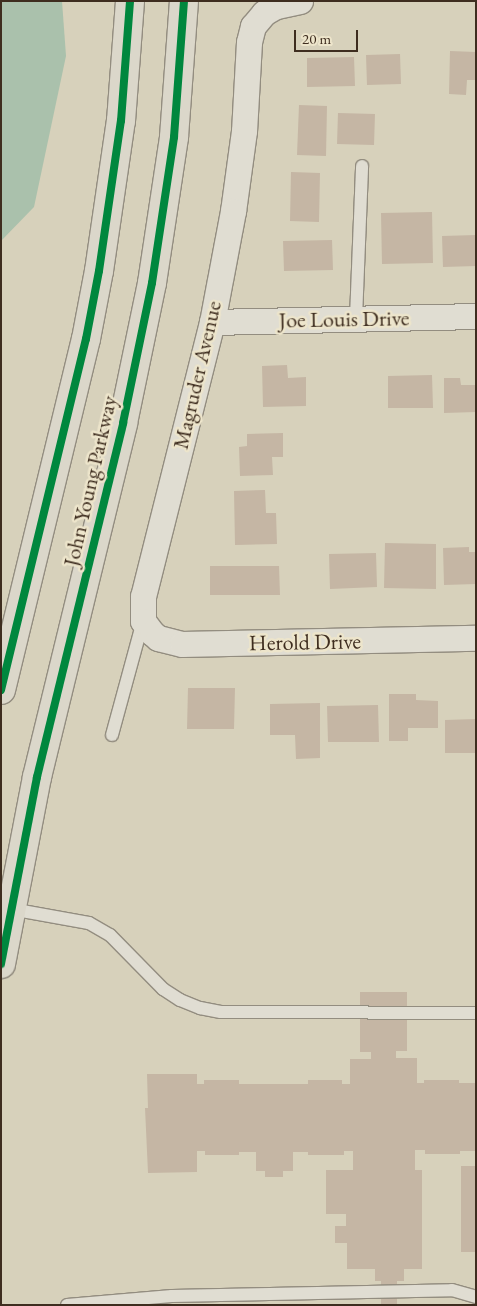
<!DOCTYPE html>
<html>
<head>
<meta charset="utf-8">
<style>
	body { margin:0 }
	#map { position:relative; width:477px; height:1306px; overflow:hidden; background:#d7d1bb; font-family:"EB Garamond",serif }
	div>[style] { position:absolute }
	.water>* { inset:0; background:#aac1ac }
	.building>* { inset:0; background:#c5b6a4 }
	.roads { filter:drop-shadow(1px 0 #938d80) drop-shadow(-1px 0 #938d80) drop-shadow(0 1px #938d80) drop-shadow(0 -1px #938d80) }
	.lane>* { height:12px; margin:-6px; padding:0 6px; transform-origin:6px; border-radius:6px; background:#e0ddd2 }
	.street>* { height:25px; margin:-12.5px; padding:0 12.5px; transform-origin:12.5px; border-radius:12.5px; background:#e0ddd2 }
	.primary>* { height:28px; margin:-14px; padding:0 14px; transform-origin:14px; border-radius:14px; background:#dbd7ca }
	.cycleway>* { height:8px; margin:-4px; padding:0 4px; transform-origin:4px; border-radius:4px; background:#00873e }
	span { translate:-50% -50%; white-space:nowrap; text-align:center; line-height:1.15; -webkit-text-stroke:5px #ede5cb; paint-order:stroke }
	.street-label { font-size:22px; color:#3e2d1f }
	.frame { position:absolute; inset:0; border:2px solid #3e2d1f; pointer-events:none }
	.scale { position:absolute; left:294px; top:30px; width:64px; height:22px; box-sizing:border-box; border:2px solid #3e2d1f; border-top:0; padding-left:6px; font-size:15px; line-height:18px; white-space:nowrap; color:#3e2d1f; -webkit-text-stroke:4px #ede5cb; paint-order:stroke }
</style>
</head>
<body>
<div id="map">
	<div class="water">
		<i style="clip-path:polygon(1px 1px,62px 1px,66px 56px,34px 207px,1px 241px)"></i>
	</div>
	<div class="building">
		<i style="clip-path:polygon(450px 51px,476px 52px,476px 80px,467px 80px,466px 95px,449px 94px)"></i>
		<i style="clip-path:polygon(400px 54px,401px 84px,367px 85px,366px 55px)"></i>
		<i style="clip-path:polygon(354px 57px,355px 86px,307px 87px,307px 58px)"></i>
		<i style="clip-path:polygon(299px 105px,327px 106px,326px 156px,297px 155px)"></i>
		<i style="clip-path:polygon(338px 113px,375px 114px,374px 145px,337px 144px)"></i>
		<i style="clip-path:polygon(291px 172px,320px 173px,319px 222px,290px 221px)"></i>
		<i style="clip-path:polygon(432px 212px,433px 263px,382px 264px,381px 213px)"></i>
		<i style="clip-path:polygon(476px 235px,476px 266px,443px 267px,442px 236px)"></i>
		<i style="clip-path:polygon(332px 240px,333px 270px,284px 271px,283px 241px)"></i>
		<i style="clip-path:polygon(287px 365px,288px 378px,306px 377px,306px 406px,263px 407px,262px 366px)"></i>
		<i style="clip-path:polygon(432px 375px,433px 408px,388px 408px,388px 376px)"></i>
		<i style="clip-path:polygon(444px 378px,460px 378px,461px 385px,476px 385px,476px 412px,444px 413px)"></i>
		<i style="clip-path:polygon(283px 433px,283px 457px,272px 457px,273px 475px,240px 476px,239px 447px,247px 446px,247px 434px)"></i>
		<i style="clip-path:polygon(265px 490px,266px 513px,276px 513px,277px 544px,235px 545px,234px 491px)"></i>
		<i style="clip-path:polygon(385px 543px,436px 544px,436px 589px,384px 588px)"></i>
		<i style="clip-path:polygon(469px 547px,469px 552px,476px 552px,476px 584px,444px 585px,443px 548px)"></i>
		<i style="clip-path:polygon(376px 553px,377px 587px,330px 589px,329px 554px)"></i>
		<i style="clip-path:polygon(210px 566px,279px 566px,280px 595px,210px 595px)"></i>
		<i style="clip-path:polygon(188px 688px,235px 688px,234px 729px,187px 729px)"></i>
		<i style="clip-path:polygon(389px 694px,416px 694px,416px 700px,438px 701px,438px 728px,408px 728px,408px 741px,389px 741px)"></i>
		<i style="clip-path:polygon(320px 703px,320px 758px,296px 759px,295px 735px,270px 735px,270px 704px)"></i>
		<i style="clip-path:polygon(378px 705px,379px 742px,328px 742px,327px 706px)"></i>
		<i style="clip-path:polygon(476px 719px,476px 753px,445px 753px,445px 720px)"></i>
		<i style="clip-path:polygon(360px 992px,407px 992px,407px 1051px,396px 1051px,396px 1058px,417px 1058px,417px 1083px,424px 1083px,424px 1080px,459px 1080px,459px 1083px,476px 1083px,476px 1151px,460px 1151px,460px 1154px,425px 1154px,425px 1150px,415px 1150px,415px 1170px,422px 1170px,422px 1269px,404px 1269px,404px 1281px,397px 1281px,397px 1305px,381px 1305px,381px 1281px,375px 1281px,375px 1269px,347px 1269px,347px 1243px,335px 1243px,335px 1226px,346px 1226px,346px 1214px,326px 1214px,326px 1170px,353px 1170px,353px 1151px,344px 1151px,344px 1155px,308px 1155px,308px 1152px,293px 1152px,293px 1171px,283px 1171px,283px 1177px,265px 1177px,265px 1171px,256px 1171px,256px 1152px,239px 1152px,239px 1155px,205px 1155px,205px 1151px,197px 1151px,197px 1172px,148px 1173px,145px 1108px,148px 1108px,147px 1074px,197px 1074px,197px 1084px,204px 1084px,204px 1080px,239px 1080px,239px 1084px,308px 1084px,308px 1080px,342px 1080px,342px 1084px,350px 1084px,350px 1059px,371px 1059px,371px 1052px,360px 1052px)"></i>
		<i style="clip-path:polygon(461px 1166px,476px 1166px,476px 1252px,461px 1252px)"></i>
	</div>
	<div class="roads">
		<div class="lane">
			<i style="left:356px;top:318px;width:152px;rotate:-87.7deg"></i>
			<i style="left:112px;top:735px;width:118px;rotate:-74.8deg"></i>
			<i style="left:11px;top:909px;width:79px;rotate:10.2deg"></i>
			<i style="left:89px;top:923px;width:24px;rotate:30deg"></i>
			<i style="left:110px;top:935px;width:76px;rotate:45.5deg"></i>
			<i style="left:163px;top:989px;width:20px;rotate:33deg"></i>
			<i style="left:180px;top:1000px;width:22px;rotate:22deg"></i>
			<i style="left:200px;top:1008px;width:21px;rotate:11deg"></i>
			<i style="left:221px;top:1012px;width:255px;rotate:0.2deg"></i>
			<i style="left:67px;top:1305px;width:105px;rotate:-4.9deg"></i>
			<i style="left:172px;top:1296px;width:280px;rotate:-1.2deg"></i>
			<i style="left:452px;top:1290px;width:25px;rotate:16deg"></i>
		</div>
		<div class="street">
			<i style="left:300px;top:1px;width:25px;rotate:168deg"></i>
			<i style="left:276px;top:6px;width:14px;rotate:150deg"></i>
			<i style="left:264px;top:13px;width:17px;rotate:130deg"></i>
			<i style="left:253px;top:26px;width:16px;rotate:104deg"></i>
			<i style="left:249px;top:42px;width:89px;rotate:93.2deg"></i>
			<i style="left:244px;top:131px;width:81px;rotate:97.8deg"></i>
			<i style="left:233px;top:211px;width:113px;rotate:100.7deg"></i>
			<i style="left:212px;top:322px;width:283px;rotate:104.1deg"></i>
			<i style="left:143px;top:596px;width:25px;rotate:90deg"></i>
			<i style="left:143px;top:621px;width:15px;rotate:53deg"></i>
			<i style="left:152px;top:633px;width:8px;rotate:40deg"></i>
			<i style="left:158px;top:638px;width:25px;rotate:14deg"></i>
			<i style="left:182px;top:644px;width:294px;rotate:-1.2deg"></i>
			<i style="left:212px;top:322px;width:264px;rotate:-1.3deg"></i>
		</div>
		<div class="primary">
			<i style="left:1px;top:690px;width:361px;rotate:-76.4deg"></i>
			<i style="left:86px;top:339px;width:69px;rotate:-79.2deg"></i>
			<i style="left:99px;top:271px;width:152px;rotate:-81.7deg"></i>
			<i style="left:121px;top:121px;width:120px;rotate:-85.7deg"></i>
			<i style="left:1px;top:964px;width:190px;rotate:-79.1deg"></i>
			<i style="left:37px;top:777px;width:364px;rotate:-76.3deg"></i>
			<i style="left:123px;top:423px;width:143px;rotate:-78.3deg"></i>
			<i style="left:152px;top:283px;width:148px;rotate:-81.4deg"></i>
			<i style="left:174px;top:137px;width:136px;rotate:-85.8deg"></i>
		</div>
	</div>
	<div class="cycleway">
		<i style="left:1px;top:690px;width:361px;rotate:-76.4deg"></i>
		<i style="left:86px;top:339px;width:69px;rotate:-79.2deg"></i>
		<i style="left:99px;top:271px;width:152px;rotate:-81.7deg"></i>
		<i style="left:121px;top:121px;width:120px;rotate:-85.7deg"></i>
		<i style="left:1px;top:964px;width:190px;rotate:-79.1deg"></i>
		<i style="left:37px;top:777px;width:364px;rotate:-76.3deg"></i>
		<i style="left:123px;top:423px;width:143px;rotate:-78.3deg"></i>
		<i style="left:152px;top:283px;width:148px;rotate:-81.4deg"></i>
		<i style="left:174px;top:137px;width:136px;rotate:-85.8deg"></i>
	</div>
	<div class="street-label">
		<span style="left:344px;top:319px;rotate:-1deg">Joe Louis Drive</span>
		<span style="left:197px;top:375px;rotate:-77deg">Magruder Avenue</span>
		<span style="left:90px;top:481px;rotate:-77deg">John Young Parkway</span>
		<span style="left:305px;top:642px;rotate:-1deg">Herold Drive</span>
	</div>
	<div class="frame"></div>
	<div class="scale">20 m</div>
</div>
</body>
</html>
